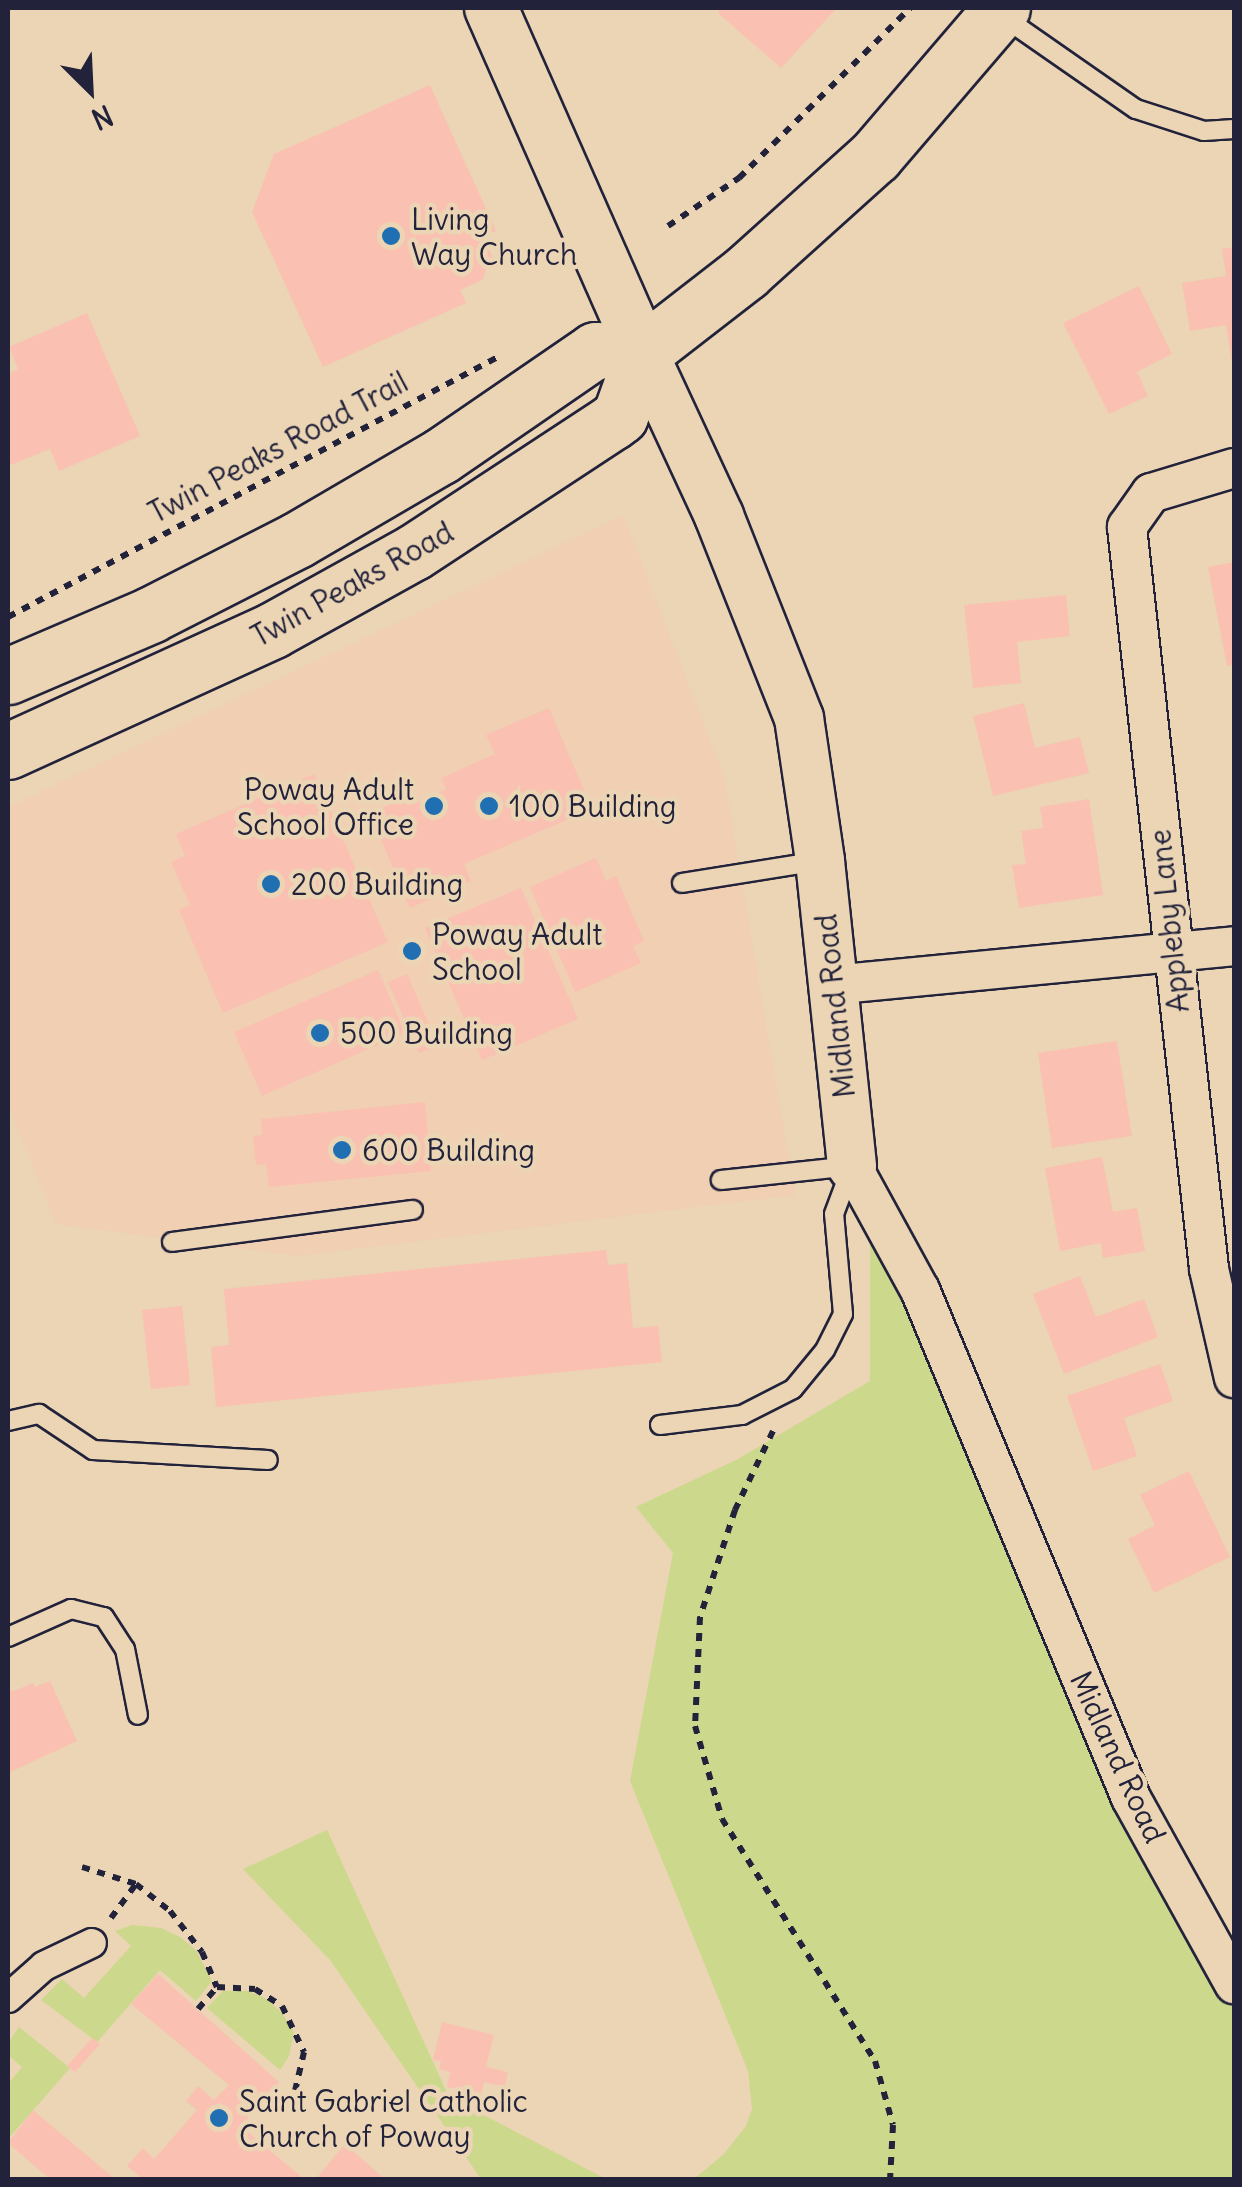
<!DOCTYPE html>
<html>
<head>
<meta charset="utf-8">
<style>
	body { margin:0 }
	#map { position:relative; width:1242px; height:2187px; overflow:hidden; background:#ebd5b4; font-family:Delius,sans-serif }
	div>[style] { position:absolute }
	.built>* { inset:0; background:#f0cfb3 }
	.green>* { inset:0; background:#ccd88c }
	.building>* { inset:0; background:#fac0b1 }
	.path>* { height:6px; margin-top:-3px; transform-origin:0; background:repeating-linear-gradient(90deg,#22223b 0 8px,transparent 0 16px) }
	.roads { filter:drop-shadow(2px 0 #22223b) drop-shadow(-2px 0 #22223b) drop-shadow(0 2px #22223b) drop-shadow(0 -2px #22223b) }
	.service>* { height:18px; margin:-9px; padding:0 9px; transform-origin:9px; border-radius:9px; background:#ebd5b4 }
	.pedestrian>* { height:28px; margin:-14px; padding:0 14px; transform-origin:14px; border-radius:14px; background:#ebd5b4 }
	.minor>* { height:38px; margin:-19px; padding:0 19px; transform-origin:19px; border-radius:19px; background:#ebd5b4 }
	.tertiary>* { height:48px; margin:-24px; padding:0 24px; transform-origin:24px; border-radius:24px; background:#ebd5b4 }
	.secondary>* { height:52px; margin:-26px; padding:0 26px; transform-origin:26px; border-radius:26px; background:#ebd5b4 }
	.primary>* { height:55px; margin:-27.5px; padding:0 27.5px; transform-origin:27.5px; border-radius:27.5px; background:#ebd5b4 }
	.dots>* { width:28px; height:28px; translate:-50% -50%; box-sizing:border-box; border:5px solid #ebd5b4; border-radius:50% }
	span { translate:-50% -50%; white-space:nowrap; text-align:center; line-height:1.15; -webkit-text-stroke:9px #ebd5b4; paint-order:stroke }
	.poi-label { font-size:30px; color:#22223b }
	.left { translate:0 -50%; text-align:left }
	.right { translate:-100% -50%; text-align:right }
	.street-label { font-size:30px; color:#22223b }
	.frame { position:absolute; inset:0; border:10px solid #22223b; pointer-events:none }
	.north { position:absolute; left:40px; top:40px; width:100px; height:100px; -webkit-text-stroke:8px #ebd5b4; paint-order:stroke; rotate:156deg; font-size:28px; font-weight:700; line-height:40px; text-align:center; color:#22223b }
	.north::after { content:''; display:block; margin:auto; width:35px; height:45px; background:#22223b; clip-path:polygon(50% 0,100% 100%,50% 72%,0 100%) }
</style>
</head>
<body>
<div id="map">
	<div class="built">
		<i style="clip-path:polygon(623px 515px,724px 776px,795px 1195px,297px 1256px,56px 1224px,8px 1104px,8px 807px)"></i>
	</div>
	<div class="green">
		<i style="clip-path:polygon(870px 1227px,1234px 2007px,1234px 2179px,694px 2179px,724px 2154px,746px 2126px,752px 2109px,748px 2071px,630px 1781px,673px 1553px,636px 1507px,738px 1459px,870px 1381px)"></i>
		<i style="clip-path:polygon(327px 1830px,449px 2097px,606px 2179px,481px 2179px,330px 1960px,243px 1869px)"></i>
		<i style="clip-path:polygon(132px 1925px,161px 1928px,180px 1937px,196px 1950px,212px 1981px,196px 2001px,160px 1970px,97px 2042px,41px 2000px,62px 1979px,84px 1998px,131px 1946px,115px 1931px)"></i>
		<i style="clip-path:polygon(223px 1991px,248px 1991px,265px 1998px,283px 2014px,294px 2032px,289px 2056px,280px 2070px,207px 2008px)"></i>
		<i style="clip-path:polygon(19px 2027px,70px 2068px,8px 2139px,8px 2084px,22px 2067px,8px 2055px,8px 2043px)"></i>
	</div>
	<div class="building">
		<i style="clip-path:polygon(722px 8px,837px 8px,781px 68px,718px 13px)"></i>
		<i style="clip-path:polygon(430px 85px,496px 231px,483px 236px,492px 256px,482px 280px,460px 290px,466px 303px,323px 367px,252px 212px,274px 154px)"></i>
		<i style="clip-path:polygon(1234px 247px,1234px 362px,1232px 362px,1226px 325px,1190px 331px,1182px 283px,1226px 276px,1222px 249px)"></i>
		<i style="clip-path:polygon(1139px 286px,1172px 354px,1137px 372px,1148px 396px,1109px 414px,1063px 323px)"></i>
		<i style="clip-path:polygon(87px 313px,140px 436px,59px 471px,50px 449px,8px 466px,8px 374px,18px 369px,9px 347px)"></i>
		<i style="clip-path:polygon(1234px 562px,1234px 664px,1227px 666px,1208px 567px)"></i>
		<i style="clip-path:polygon(1066px 595px,1070px 636px,1017px 642px,1021px 683px,973px 688px,964px 605px)"></i>
		<i style="clip-path:polygon(1024px 703px,1035px 748px,1080px 737px,1089px 773px,993px 796px,973px 716px)"></i>
		<i style="clip-path:polygon(549px 708px,592px 809px,464px 864px,471px 881px,410px 908px,370px 813px,410px 796px,414px 804px,446px 789px,441px 778px,495px 754px,486px 735px)"></i>
		<i style="clip-path:polygon(314px 774px,388px 942px,223px 1013px,179px 910px,190px 905px,171px 862px,185px 856px,176px 834px)"></i>
		<i style="clip-path:polygon(1089px 799px,1103px 895px,1019px 908px,1012px 865px,1026px 864px,1021px 831px,1043px 828px,1040px 807px)"></i>
		<i style="clip-path:polygon(596px 858px,606px 881px,616px 876px,644px 941px,633px 946px,641px 963px,575px 992px,530px 887px)"></i>
		<i style="clip-path:polygon(521px 888px,578px 1019px,482px 1060px,425px 928px)"></i>
		<i style="clip-path:polygon(378px 970px,405px 1033px,262px 1096px,234px 1032px)"></i>
		<i style="clip-path:polygon(407px 974px,438px 1045px,419px 1053px,388px 982px)"></i>
		<i style="clip-path:polygon(1117px 1041px,1132px 1136px,1052px 1148px,1038px 1053px)"></i>
		<i style="clip-path:polygon(425px 1102px,431px 1171px,269px 1187px,266px 1164px,256px 1165px,253px 1136px,262px 1135px,261px 1119px)"></i>
		<i style="clip-path:polygon(1102px 1157px,1113px 1212px,1137px 1208px,1145px 1251px,1103px 1258px,1101px 1243px,1060px 1251px,1045px 1168px)"></i>
		<i style="clip-path:polygon(606px 1250px,608px 1265px,627px 1263px,633px 1328px,658px 1326px,662px 1362px,216px 1407px,211px 1347px,229px 1345px,224px 1289px)"></i>
		<i style="clip-path:polygon(1080px 1276px,1096px 1317px,1144px 1299px,1158px 1337px,1064px 1374px,1033px 1294px)"></i>
		<i style="clip-path:polygon(182px 1306px,190px 1385px,151px 1389px,142px 1310px)"></i>
		<i style="clip-path:polygon(1160px 1364px,1173px 1401px,1124px 1418px,1137px 1456px,1093px 1471px,1067px 1396px)"></i>
		<i style="clip-path:polygon(1189px 1471px,1230px 1557px,1154px 1593px,1128px 1539px,1155px 1525px,1140px 1495px)"></i>
		<i style="clip-path:polygon(50px 1681px,77px 1741px,8px 1773px,8px 1689px,14px 1691px,33px 1683px,35px 1687px)"></i>
		<i style="clip-path:polygon(158px 1974px,279px 2082px,241px 2126px,305px 2180px,144px 2180px,127px 2166px,143px 2148px,154px 2159px,197px 2110px,186px 2101px,198px 2086px,214px 2100px,229px 2085px,131px 2004px)"></i>
		<i style="clip-path:polygon(442px 2022px,494px 2035px,486px 2067px,508px 2072px,505px 2087px,484px 2082px,481px 2095px,447px 2087px,450px 2072px,439px 2069px,441px 2061px,433px 2060px)"></i>
		<i style="clip-path:polygon(92px 2038px,100px 2044px,75px 2072px,67px 2066px)"></i>
		<i style="clip-path:polygon(33px 2110px,116px 2180px,51px 2180px,8px 2143px)"></i>
		<i style="clip-path:polygon(345px 2144px,386px 2180px,315px 2180px)"></i>
	</div>
	<div class="path">
		<i style="left:668px;top:226px;width:86px;rotate:-34.1deg"></i>
		<i style="left:739px;top:178px;width:241px;rotate:-44.8deg"></i>
		<i style="left:8px;top:617px;width:557px;rotate:-27.95deg"></i>
		<i style="left:773px;top:1431px;width:88px;rotate:115.7deg"></i>
		<i style="left:735px;top:1510px;width:113px;rotate:108.1deg"></i>
		<i style="left:700px;top:1617px;width:109px;rotate:92.6deg"></i>
		<i style="left:695px;top:1726px;width:97px;rotate:73.8deg"></i>
		<i style="left:722px;top:1819px;width:286px;rotate:57.7deg"></i>
		<i style="left:875px;top:2061px;width:66px;rotate:74.3deg"></i>
		<i style="left:893px;top:2125px;width:55px;rotate:93.1deg"></i>
		<i style="left:82px;top:1867px;width:57px;rotate:17.5deg"></i>
		<i style="left:136px;top:1884px;width:43px;rotate:38.5deg"></i>
		<i style="left:170px;top:1911px;width:52px;rotate:52deg"></i>
		<i style="left:202px;top:1952px;width:38px;rotate:67deg"></i>
		<i style="left:217px;top:1987px;width:38px;rotate:3deg"></i>
		<i style="left:255px;top:1989px;width:32px;rotate:32deg"></i>
		<i style="left:282px;top:2006px;width:51px;rotate:64.4deg"></i>
		<i style="left:304px;top:2052px;width:39px;rotate:103deg"></i>
		<i style="left:111px;top:1918px;width:42px;rotate:-53.7deg"></i>
		<i style="left:198px;top:2009px;width:29px;rotate:-49deg"></i>
	</div>
	<div class="roads">
		<div class="service">
			<i style="left:1002px;top:16px;width:163px;rotate:34.8deg"></i>
			<i style="left:1136px;top:109px;width:71px;rotate:17.9deg"></i>
			<i style="left:1204px;top:131px;width:30px;rotate:-4deg"></i>
			<i style="left:682px;top:883px;width:140px;rotate:-9.1deg"></i>
			<i style="left:172px;top:1242px;width:243px;rotate:-7.6deg"></i>
			<i style="left:8px;top:1421px;width:32px;rotate:-13deg"></i>
			<i style="left:39px;top:1414px;width:65px;rotate:33.7deg"></i>
			<i style="left:93px;top:1450px;width:175px;rotate:3.3deg"></i>
			<i style="left:660px;top:1425px;width:83px;rotate:-7deg"></i>
			<i style="left:742px;top:1415px;width:57px;rotate:-27deg"></i>
			<i style="left:793px;top:1389px;width:50px;rotate:-50.6deg"></i>
			<i style="left:825px;top:1350px;width:40px;rotate:-63.4deg"></i>
			<i style="left:843px;top:1314px;width:100px;rotate:-95.1deg"></i>
			<i style="left:834px;top:1214px;width:51px;rotate:-69.4deg"></i>
			<i style="left:852px;top:1166px;width:132px;rotate:173.9deg"></i>
			<i style="left:8px;top:1637px;width:69px;rotate:-24deg"></i>
			<i style="left:71px;top:1609px;width:34px;rotate:14deg"></i>
			<i style="left:104px;top:1617px;width:38px;rotate:57deg"></i>
			<i style="left:125px;top:1649px;width:67px;rotate:78.9deg"></i>
		</div>
		<div class="pedestrian">
			<i style="left:8px;top:1998px;width:48px;rotate:-41.6deg"></i>
			<i style="left:44px;top:1966px;width:53px;rotate:-25.6deg"></i>
		</div>
		<div class="minor">
			<i style="left:1234px;top:468px;width:87px;rotate:163.2deg"></i>
			<i style="left:1151px;top:493px;width:42px;rotate:125.2deg"></i>
			<i style="left:1127px;top:527px;width:747px;rotate:83.69deg"></i>
			<i style="left:1209px;top:1269px;width:112px;rotate:77.1deg"></i>
			<i style="left:831px;top:985px;width:405px;rotate:-5.5deg"></i>
			<i style="left:852px;top:1166px;width:141px;rotate:61.3deg"></i>
			<i style="left:920px;top:1290px;width:550px;rotate:67.44deg"></i>
			<i style="left:1131px;top:1798px;width:213px;rotate:61deg"></i>
		</div>
		<div class="tertiary">
			<i style="left:643px;top:352px;width:181px;rotate:65.1deg"></i>
			<i style="left:719px;top:516px;width:217px;rotate:68.4deg"></i>
			<i style="left:799px;top:718px;width:145px;rotate:81.6deg"></i>
			<i style="left:820px;top:861px;width:307px;rotate:84deg"></i>
		</div>
		<div class="secondary">
			<i style="left:491px;top:8px;width:376px;rotate:66.2deg"></i>
		</div>
		<div class="primary">
			<i style="left:8px;top:676px;width:155px;rotate:-23.2deg"></i>
			<i style="left:150px;top:615px;width:165px;rotate:-27deg"></i>
			<i style="left:297px;top:540px;width:167px;rotate:-30.3deg"></i>
			<i style="left:441px;top:456px;width:187px;rotate:-34.5deg"></i>
			<i style="left:595px;top:350px;width:48px;rotate:2.4deg"></i>
			<i style="left:8px;top:751px;width:291px;rotate:-24.5deg"></i>
			<i style="left:273px;top:630px;width:161px;rotate:-29deg"></i>
			<i style="left:414px;top:552px;width:237px;rotate:-33.3deg"></i>
			<i style="left:612px;top:422px;width:10px;rotate:-37deg"></i>
			<i style="left:620px;top:416px;width:68px;rotate:-70.2deg"></i>
			<i style="left:643px;top:352px;width:130px;rotate:-37.8deg"></i>
			<i style="left:746px;top:272px;width:173px;rotate:-42deg"></i>
			<i style="left:875px;top:156px;width:195px;rotate:-49.4deg"></i>
		</div>
	</div>
	<div class="dots">
		<i style="left:391px;top:236px;background:#1f6fb2"></i>
		<i style="left:434px;top:806px;background:#1f6fb2"></i>
		<i style="left:489px;top:806px;background:#1f6fb2"></i>
		<i style="left:271px;top:884px;background:#1f6fb2"></i>
		<i style="left:412px;top:951px;background:#1f6fb2"></i>
		<i style="left:320px;top:1033px;background:#1f6fb2"></i>
		<i style="left:342px;top:1150px;background:#1f6fb2"></i>
		<i style="left:219px;top:2118px;background:#1f6fb2"></i>
	</div>
	<div class="poi-label">
		<span class="left" style="left:411px;top:236px">Living<br>Way Church</span>
		<span class="right" style="left:414px;top:806px">Poway Adult<br>School Office</span>
		<span class="left" style="left:509px;top:806px">100 Building</span>
		<span class="left" style="left:291px;top:884px">200 Building</span>
		<span class="left" style="left:432px;top:951px">Poway Adult<br>School</span>
		<span class="left" style="left:340px;top:1033px">500 Building</span>
		<span class="left" style="left:362px;top:1150px">600 Building</span>
		<span class="left" style="left:239px;top:2118px">Saint Gabriel Catholic<br>Church of Poway</span>
	</div>
	<div class="street-label">
		<span style="left:278px;top:447px;rotate:-28deg">Twin Peaks Road Trail</span>
		<span style="left:352px;top:584px;rotate:-29deg">Twin Peaks Road</span>
		<span style="left:1169px;top:921px;rotate:-96deg">Appleby Lane</span>
		<span style="left:835px;top:1006px;rotate:-96deg">Midland Road</span>
		<span style="left:1118px;top:1757px;rotate:65deg">Midland Road</span>
	</div>
	<div class="frame"></div>
	<div class="north">N</div>
</div>
</body>
</html>
